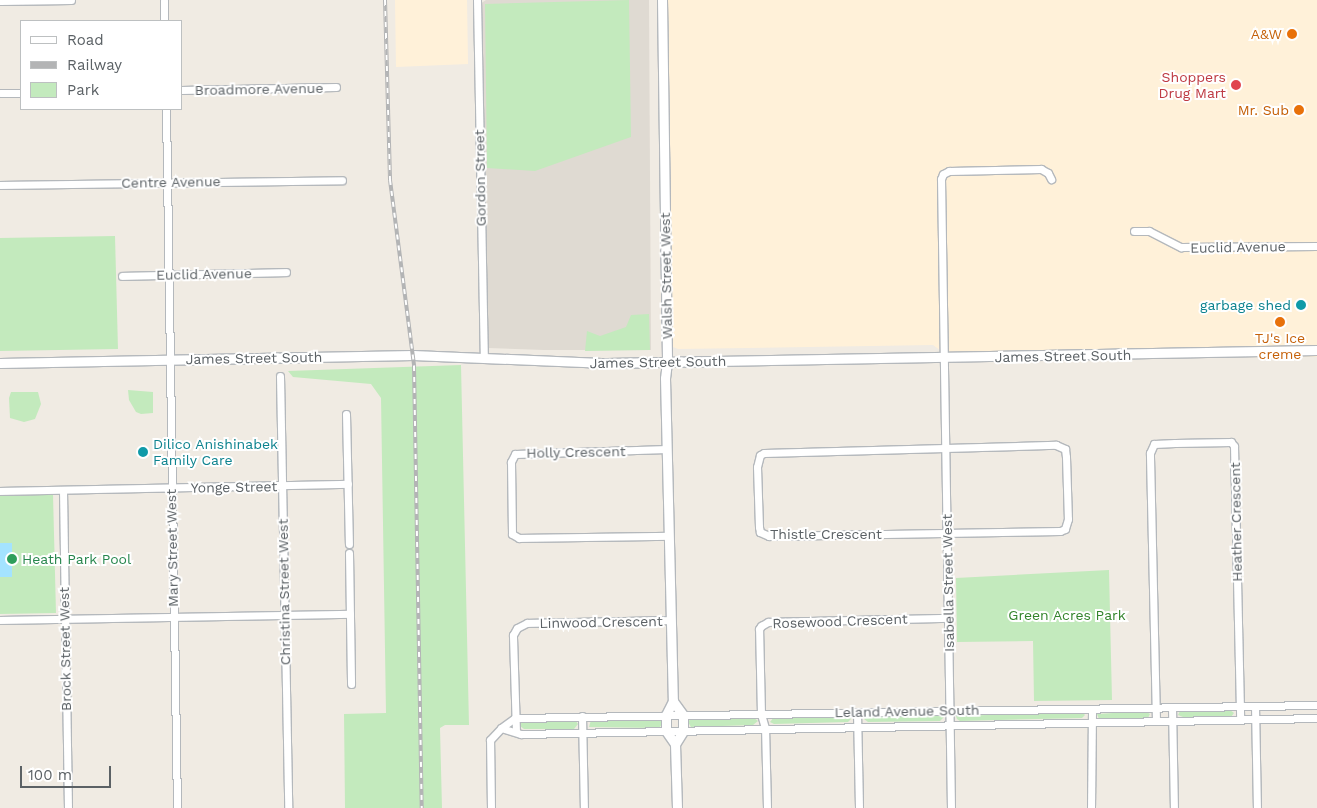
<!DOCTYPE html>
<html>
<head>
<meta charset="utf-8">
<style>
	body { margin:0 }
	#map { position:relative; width:1317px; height:808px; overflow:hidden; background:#f0ebe3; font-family:"Work Sans",sans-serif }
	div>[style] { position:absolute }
	.commercial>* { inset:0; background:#fff1d9 }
	.education>* { inset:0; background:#dfdad2 }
	.green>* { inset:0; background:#c3eabd }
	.water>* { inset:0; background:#a4e3ff }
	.roads { filter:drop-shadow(1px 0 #b4b8bc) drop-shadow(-1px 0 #b4b8bc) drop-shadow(0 1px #b4b8bc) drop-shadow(0 -1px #b4b8bc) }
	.minor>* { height:7px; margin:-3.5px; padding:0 3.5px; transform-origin:3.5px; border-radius:3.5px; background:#fff }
	.tertiary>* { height:9px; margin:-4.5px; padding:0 4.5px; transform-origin:4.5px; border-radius:4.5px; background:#fff }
	.rail>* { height:4px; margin-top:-2px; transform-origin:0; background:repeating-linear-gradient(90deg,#fff 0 5.5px,#b3b4b5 0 11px); box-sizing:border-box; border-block:1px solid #b3b4b5 }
	.dots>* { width:14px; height:14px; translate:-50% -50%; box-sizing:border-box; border:2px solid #fff; border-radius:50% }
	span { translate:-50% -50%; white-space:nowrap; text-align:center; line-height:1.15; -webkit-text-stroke:4px #fff; paint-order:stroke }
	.food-label { font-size:14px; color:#c56008 }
	.right { translate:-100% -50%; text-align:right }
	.health-label { font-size:14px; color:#be3a42 }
	.street-label { font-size:14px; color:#5b6165 }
	.culture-label { font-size:14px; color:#0d838f }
	.left { translate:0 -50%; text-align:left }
	.leisure-label { font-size:14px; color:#27864d }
	.park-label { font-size:14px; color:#33842b }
	.legend { position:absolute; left:20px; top:20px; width:162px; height:90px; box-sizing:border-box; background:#fff; border:1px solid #bdc0c1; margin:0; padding:6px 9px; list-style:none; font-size:15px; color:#5b6165 }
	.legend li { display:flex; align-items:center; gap:10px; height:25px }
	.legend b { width:25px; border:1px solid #bdc0c1 }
	.scale { position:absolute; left:20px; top:766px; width:91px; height:22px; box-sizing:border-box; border:2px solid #5b6165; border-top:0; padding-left:6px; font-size:15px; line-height:18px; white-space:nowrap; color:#5b6165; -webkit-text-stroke:4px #fff; paint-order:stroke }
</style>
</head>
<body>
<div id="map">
	<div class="commercial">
		<i style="clip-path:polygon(395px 0,467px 0,468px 64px,396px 67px)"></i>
		<i style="clip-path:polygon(668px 0,1317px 0,1317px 357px,952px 359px,933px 345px,678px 349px,673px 347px)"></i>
	</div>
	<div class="education">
		<i style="clip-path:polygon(486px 0,649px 0,651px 350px,544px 350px,488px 348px,487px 345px,480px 4px)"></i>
	</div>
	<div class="green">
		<i style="clip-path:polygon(629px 0,631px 137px,535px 171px,487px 168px,485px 4px)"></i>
		<i style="clip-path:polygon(115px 236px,118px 349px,0 351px,0 238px)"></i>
		<i style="clip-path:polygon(649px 314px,650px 350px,585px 351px,587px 331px,600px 336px,626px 327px,631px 315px)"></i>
		<i style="clip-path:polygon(461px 365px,469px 725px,445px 725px,440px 728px,442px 808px,345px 808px,344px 714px,386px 713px,381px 398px,371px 384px,293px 377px,288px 371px)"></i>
		<i style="clip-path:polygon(128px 390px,153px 392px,153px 413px,141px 414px,136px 412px,129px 400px)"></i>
		<i style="clip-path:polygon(11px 392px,38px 392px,41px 404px,35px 419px,24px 422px,10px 418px,9px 398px)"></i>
		<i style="clip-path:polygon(53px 494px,56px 613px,0 614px,0 495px)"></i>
		<i style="clip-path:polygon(1109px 570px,1112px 700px,1034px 701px,1033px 641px,957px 642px,956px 578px)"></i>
		<i style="clip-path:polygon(1230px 710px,1234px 713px,1231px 717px,1183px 717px,1178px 715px,1180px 711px)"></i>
		<i style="clip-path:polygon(1145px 711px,1150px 714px,1148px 718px,1099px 719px,1097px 714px)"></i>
		<i style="clip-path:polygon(1082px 712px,1085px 715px,1082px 718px,960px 721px,957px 719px,956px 716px)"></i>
		<i style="clip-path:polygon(942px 714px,944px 717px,940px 721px,868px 722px,864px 719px,867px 715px)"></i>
		<i style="clip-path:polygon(848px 716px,851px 719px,848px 722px,774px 724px,770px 722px,774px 717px)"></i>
		<i style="clip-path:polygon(659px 718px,663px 723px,659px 728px,589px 727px,591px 720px)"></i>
		<i style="clip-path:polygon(691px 718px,754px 718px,758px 721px,753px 725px,691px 727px,688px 722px)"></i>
		<i style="clip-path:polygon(575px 720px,578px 724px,574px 729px,524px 729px,520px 726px,522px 721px)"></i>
	</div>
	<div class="water">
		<i style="clip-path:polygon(12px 543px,12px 577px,0 577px,0 543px)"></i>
	</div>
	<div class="roads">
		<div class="minor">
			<i style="left:164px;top:0;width:21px;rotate:90deg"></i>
			<i style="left:477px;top:0;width:357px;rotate:88.9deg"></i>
			<i style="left:0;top:1px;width:71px;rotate:-0.8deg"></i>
			<i style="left:181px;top:90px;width:155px;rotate:-1.1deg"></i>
			<i style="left:0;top:93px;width:21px"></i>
			<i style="left:166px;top:109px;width:699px;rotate:89.1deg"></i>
			<i style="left:0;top:185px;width:342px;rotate:-0.8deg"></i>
			<i style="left:1134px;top:231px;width:15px"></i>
			<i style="left:1149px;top:231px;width:36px;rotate:27deg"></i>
			<i style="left:1181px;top:247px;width:136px;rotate:-0.4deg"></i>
			<i style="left:122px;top:276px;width:164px;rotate:-1.4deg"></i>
			<i style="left:280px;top:376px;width:432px;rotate:88.9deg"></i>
			<i style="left:346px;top:414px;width:130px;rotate:88.7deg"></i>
			<i style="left:1056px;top:445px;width:10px;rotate:24deg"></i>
			<i style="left:1065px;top:449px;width:8px;rotate:83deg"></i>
			<i style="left:1066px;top:457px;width:62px;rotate:88.2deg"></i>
			<i style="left:1068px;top:519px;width:10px;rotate:107deg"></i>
			<i style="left:1065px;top:529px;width:5px;rotate:158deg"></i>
			<i style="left:1060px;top:531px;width:291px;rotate:179deg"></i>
			<i style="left:769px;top:536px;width:10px;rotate:-156deg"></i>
			<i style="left:760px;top:532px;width:5px;rotate:-101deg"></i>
			<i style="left:759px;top:527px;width:60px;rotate:-91.9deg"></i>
			<i style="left:757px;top:467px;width:12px;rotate:-76deg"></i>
			<i style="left:760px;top:455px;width:4px;rotate:-27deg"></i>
			<i style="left:764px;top:453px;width:292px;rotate:-1.6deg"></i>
			<i style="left:667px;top:449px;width:152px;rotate:178.1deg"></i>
			<i style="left:515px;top:454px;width:9px;rotate:117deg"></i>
			<i style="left:511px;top:462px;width:72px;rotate:89.2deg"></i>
			<i style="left:512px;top:534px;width:8px;rotate:30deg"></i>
			<i style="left:519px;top:538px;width:150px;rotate:-0.8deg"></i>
			<i style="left:63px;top:490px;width:318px;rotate:89.1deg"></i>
			<i style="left:0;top:491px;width:348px;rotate:-1.2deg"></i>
			<i style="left:349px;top:553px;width:131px;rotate:89.1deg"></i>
			<i style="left:0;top:620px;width:350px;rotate:-1deg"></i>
			<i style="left:1255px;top:706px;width:102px;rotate:88.9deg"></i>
			<i style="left:1172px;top:707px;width:101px;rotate:88.9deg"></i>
			<i style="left:857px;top:712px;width:96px;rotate:88.8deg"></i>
			<i style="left:582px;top:716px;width:92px;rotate:88.8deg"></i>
			<i style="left:1156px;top:721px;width:268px;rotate:-91.3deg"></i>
			<i style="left:1150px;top:453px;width:10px;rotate:-66deg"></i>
			<i style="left:1154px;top:444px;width:21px;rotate:-3deg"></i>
			<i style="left:1175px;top:443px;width:56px;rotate:-1deg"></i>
			<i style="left:1231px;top:442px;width:5px;rotate:53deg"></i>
			<i style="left:1234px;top:446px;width:273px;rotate:88.7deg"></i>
			<i style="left:501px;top:728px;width:21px;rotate:17deg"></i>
			<i style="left:521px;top:734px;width:796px;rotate:-1.15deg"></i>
			<i style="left:516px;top:732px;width:97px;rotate:-91.8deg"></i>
			<i style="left:513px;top:635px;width:8px;rotate:-60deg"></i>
			<i style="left:517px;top:628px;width:11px;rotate:-27deg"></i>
			<i style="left:527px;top:623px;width:144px;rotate:-1.2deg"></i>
			<i style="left:491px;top:808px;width:68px;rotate:-90.8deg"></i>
			<i style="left:490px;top:740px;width:16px;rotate:-47deg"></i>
			<i style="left:501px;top:728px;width:17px;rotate:-36deg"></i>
			<i style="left:515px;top:718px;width:802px;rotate:-0.93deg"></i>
			<i style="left:767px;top:808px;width:80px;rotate:-91.4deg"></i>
			<i style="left:765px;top:728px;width:15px;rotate:-106deg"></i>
			<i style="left:761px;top:714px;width:85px;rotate:-91.3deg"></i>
			<i style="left:759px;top:629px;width:4px;rotate:-56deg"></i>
			<i style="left:761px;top:626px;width:8px;rotate:-30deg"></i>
			<i style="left:768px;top:622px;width:180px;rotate:-1.3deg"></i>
			<i style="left:951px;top:808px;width:629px;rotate:-90.91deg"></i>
			<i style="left:941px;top:179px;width:5px;rotate:-68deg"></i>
			<i style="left:943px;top:174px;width:7px;rotate:-27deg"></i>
			<i style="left:949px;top:171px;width:92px;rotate:-1.2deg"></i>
			<i style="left:1041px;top:169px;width:8px;rotate:30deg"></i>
			<i style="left:1048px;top:173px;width:7px;rotate:63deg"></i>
			<i style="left:1091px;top:808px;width:99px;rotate:-89.4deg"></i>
		</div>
		<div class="tertiary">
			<i style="left:662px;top:0;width:362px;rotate:89.2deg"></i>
			<i style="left:667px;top:362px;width:16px;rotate:97deg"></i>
			<i style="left:665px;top:378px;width:323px;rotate:88.6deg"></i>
			<i style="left:673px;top:701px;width:16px;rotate:117deg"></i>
			<i style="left:666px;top:715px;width:16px;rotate:90deg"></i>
			<i style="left:666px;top:731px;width:16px;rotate:55deg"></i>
			<i style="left:675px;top:744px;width:15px;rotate:-58deg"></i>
			<i style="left:683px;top:731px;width:16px;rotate:-90deg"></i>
			<i style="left:683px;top:715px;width:17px;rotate:-126deg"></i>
			<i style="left:0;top:363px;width:413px;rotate:-1.1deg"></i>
			<i style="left:413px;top:355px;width:194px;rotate:2.4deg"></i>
			<i style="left:607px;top:363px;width:710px;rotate:-1.05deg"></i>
			<i style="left:675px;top:744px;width:64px;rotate:88.2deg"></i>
		</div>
	</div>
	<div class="rail">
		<i style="left:385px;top:0;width:180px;rotate:88.4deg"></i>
		<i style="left:390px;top:180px;width:188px;rotate:82.6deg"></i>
		<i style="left:414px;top:366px;width:442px;rotate:89deg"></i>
	</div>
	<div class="dots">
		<i style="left:1292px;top:34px;background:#e8710a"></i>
		<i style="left:1236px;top:85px;background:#e0444e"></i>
		<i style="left:1299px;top:110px;background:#e8710a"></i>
		<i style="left:1301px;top:305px;background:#0f9aa8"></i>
		<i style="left:1280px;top:322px;background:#e8710a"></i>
		<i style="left:143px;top:452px;background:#0f9aa8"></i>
		<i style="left:12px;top:559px;background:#2e9e5b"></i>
	</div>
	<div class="food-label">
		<span class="right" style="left:1282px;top:34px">A&amp;W</span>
		<span class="right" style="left:1289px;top:110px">Mr. Sub</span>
		<span style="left:1280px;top:346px">TJ's Ice<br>creme</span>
	</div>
	<div class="health-label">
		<span class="right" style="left:1226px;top:85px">Shoppers<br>Drug Mart</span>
	</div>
	<div class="street-label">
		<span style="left:259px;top:89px;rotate:-1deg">Broadmore Avenue</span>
		<span style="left:480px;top:178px;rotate:-91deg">Gordon Street</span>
		<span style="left:171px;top:182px;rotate:-1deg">Centre Avenue</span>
		<span style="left:1238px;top:247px;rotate:-1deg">Euclid Avenue</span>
		<span style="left:204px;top:274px;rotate:-1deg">Euclid Avenue</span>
		<span style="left:666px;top:276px;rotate:-91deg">Walsh Street West</span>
		<span style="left:1063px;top:356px;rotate:-1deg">James Street South</span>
		<span style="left:254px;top:358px;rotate:-1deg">James Street South</span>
		<span style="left:658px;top:362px;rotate:-1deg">James Street South</span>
		<span style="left:576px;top:452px;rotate:-1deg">Holly Crescent</span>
		<span style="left:234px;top:487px;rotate:-1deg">Yonge Street</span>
		<span style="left:1236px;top:522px;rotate:-91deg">Heather Crescent</span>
		<span style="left:826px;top:534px">Thistle Crescent</span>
		<span style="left:172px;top:548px;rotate:-91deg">Mary Street West</span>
		<span style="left:948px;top:583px;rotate:-91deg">Isabella Street West</span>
		<span style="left:284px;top:592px;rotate:-91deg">Christina Street West</span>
		<span style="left:840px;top:621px;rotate:-2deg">Rosewood Crescent</span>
		<span style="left:601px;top:622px;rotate:-1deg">Linwood Crescent</span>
		<span style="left:65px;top:649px;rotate:-91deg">Brock Street West</span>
		<span style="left:907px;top:711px;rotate:-1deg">Leland Avenue South</span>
	</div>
	<div class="culture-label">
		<span class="right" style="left:1291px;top:305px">garbage shed</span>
		<span class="left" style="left:153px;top:452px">Dilico Anishinabek<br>Family Care</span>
	</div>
	<div class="leisure-label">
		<span class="left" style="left:22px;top:559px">Heath Park Pool</span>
	</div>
	<div class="park-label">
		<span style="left:1067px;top:615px">Green Acres Park</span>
	</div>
	<ul class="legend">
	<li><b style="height:6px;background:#fff"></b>Road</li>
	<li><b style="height:6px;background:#b3b4b5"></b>Railway</li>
	<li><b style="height:14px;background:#c3eabd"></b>Park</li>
	</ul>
	<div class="scale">100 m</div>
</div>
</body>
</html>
